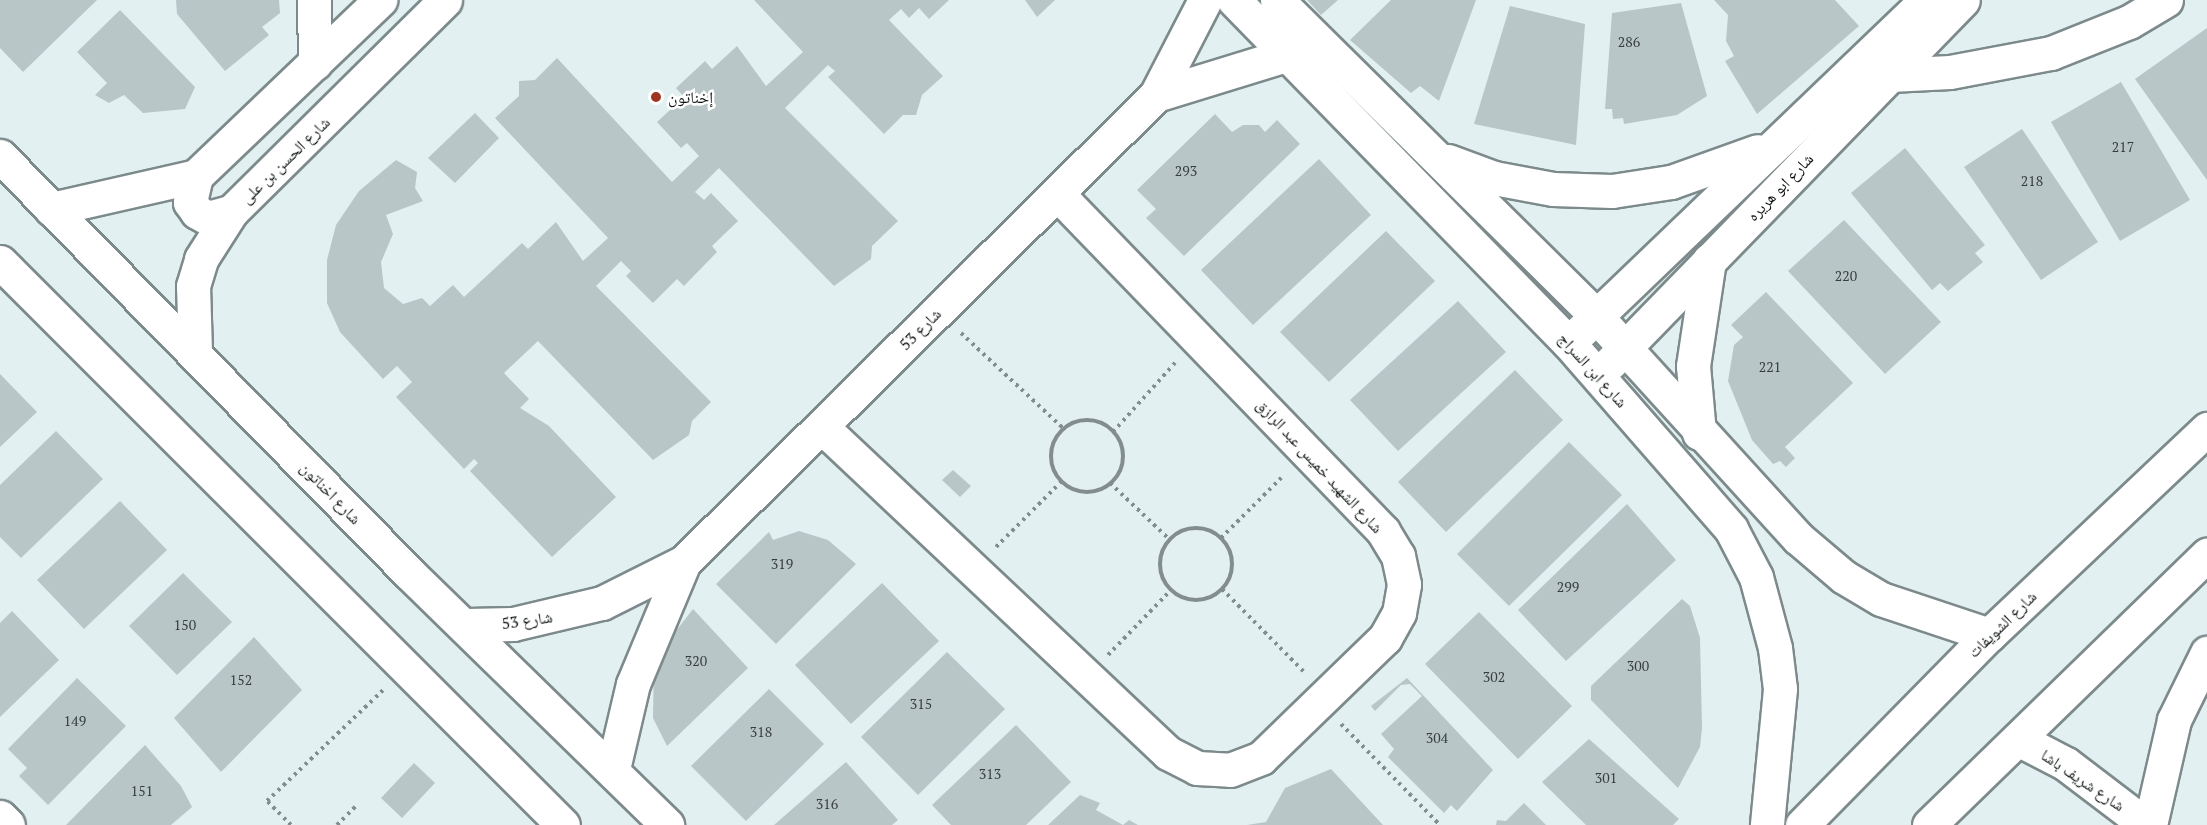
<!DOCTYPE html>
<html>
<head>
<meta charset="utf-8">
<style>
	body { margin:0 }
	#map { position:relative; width:2207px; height:825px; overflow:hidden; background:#e2f0f2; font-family:"PT Serif","Noto Naskh Arabic",serif }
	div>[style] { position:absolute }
	.building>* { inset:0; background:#b9c6c8 }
	.path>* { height:4px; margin-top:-2px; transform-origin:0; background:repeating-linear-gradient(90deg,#838d8e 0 3px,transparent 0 7.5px) }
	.path>.ring { margin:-2px; padding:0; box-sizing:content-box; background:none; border:4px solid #838d8e; border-radius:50% }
	.roads { filter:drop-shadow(2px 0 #7d8a8c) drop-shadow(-2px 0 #7d8a8c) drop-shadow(0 2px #7d8a8c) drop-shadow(0 -2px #7d8a8c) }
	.minor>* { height:33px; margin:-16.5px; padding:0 16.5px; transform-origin:16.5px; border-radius:16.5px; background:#fff }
	.tertiary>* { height:33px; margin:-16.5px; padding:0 16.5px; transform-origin:16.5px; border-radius:16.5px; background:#fff }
	.secondary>* { height:33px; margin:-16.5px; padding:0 16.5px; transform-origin:16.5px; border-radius:16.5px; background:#fff }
	.dots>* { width:16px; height:16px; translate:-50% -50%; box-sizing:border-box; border:3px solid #fff; border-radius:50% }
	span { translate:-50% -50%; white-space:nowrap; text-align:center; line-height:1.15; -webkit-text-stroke:5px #fff; paint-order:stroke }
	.number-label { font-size:14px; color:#383e40 }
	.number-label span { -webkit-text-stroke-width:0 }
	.poi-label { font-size:16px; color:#0d1112 }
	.left { translate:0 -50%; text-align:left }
	.street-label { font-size:16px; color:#0d1112 }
</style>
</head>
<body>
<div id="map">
	<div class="building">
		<i style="clip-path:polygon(0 0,97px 0,23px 72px,0 48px)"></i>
		<i style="clip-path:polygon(176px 0,279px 0,280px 13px,262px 27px,269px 35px,225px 71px,177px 14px)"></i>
		<i style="clip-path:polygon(754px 0,949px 0,929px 19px,919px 8px,909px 18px,901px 9px,889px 20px,943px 76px,922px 95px,916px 115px,903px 115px,884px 134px,828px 77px,835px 71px,828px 65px,785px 108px,898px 221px,872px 246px,871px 259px,834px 286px,719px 168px,695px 192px,704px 200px,711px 193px,738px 221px,712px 246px,717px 252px,684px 286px,677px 279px,653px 303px,626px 276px,631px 271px,621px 261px,596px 286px,711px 402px,692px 421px,689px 435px,653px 460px,538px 341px,504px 373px,529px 399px,520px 408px,549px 426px,616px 497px,552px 557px,470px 471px,478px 463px,474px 459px,464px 469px,396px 397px,412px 382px,397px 366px,383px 379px,340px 332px,327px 303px,327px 260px,336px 225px,359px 191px,396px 160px,417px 172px,415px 188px,423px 201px,386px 215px,393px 234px,381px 262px,384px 288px,403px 304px,422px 298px,430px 306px,453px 285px,464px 297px,522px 243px,528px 249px,556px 222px,583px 261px,608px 238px,495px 118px,519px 96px,519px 81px,535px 80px,557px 58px,672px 182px,699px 156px,687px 143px,681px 148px,657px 122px,684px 97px,676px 88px,705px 61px,712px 69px,737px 46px,766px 86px,803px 52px)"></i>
		<i style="clip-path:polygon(1025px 0,1055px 0,1037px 17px)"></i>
		<i style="clip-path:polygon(1307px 0,1338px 0,1321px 15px)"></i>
		<i style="clip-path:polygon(1391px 0,1476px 0,1439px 101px,1420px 86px,1411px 93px,1350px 40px)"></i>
		<i style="clip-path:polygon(1714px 0,1835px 0,1859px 26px,1757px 114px,1725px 61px,1734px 56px,1726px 41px,1728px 15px)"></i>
		<i style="clip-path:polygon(1681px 3px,1707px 96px,1677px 115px,1624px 124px,1623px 118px,1613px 119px,1612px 109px,1605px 109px,1612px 13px)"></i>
		<i style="clip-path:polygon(1510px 6px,1585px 24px,1576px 145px,1474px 124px)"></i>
		<i style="clip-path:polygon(120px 10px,195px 87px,185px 109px,143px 113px,124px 95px,109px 103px,95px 95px,107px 83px,77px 52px)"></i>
		<i style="clip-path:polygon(2207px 28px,2207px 180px,2135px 79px)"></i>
		<i style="clip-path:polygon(2121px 82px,2190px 200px,2120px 241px,2051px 122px)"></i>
		<i style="clip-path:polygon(475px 113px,499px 138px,455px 183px,428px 158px)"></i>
		<i style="clip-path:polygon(1215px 114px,1232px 132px,1243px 125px,1259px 125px,1265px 132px,1277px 120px,1300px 144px,1184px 256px,1146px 218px,1156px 209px,1137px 190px)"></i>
		<i style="clip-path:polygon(2022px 129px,2098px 242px,2041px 280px,1964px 167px)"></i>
		<i style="clip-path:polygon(1905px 148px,1985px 245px,1975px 253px,1983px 262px,1948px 291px,1940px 283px,1932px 290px,1851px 193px)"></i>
		<i style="clip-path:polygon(1319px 159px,1371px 215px,1253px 325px,1201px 270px)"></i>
		<i style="clip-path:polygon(1844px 220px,1941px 322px,1885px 374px,1788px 271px)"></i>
		<i style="clip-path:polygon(1386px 231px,1435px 281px,1329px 382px,1280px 332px)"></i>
		<i style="clip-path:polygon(1766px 292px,1853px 383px,1785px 447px,1795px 458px,1786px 467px,1780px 461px,1773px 464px,1752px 440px,1728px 381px,1734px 345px,1743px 337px,1731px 325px)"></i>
		<i style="clip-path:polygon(1458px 301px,1506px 352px,1398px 451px,1350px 400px)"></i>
		<i style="clip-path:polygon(1515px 370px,1563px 420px,1446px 532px,1398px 482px)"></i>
		<i style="clip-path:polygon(0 374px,37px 412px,0 447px)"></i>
		<i style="clip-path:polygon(56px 431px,103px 479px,21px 558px,0 537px,0 485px)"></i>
		<i style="clip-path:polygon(1569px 442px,1622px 495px,1509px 606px,1457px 554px)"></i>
		<i style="clip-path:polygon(953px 470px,971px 486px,960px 497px,942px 480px)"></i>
		<i style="clip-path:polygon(120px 501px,167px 550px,84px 629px,37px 580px)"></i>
		<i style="clip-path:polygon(1627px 504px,1676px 560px,1566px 661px,1518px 610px)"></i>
		<i style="clip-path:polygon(799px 531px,828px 540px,856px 564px,776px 644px,716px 584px,769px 532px,773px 540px)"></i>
		<i style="clip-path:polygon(183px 573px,232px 622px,177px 675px,129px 626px)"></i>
		<i style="clip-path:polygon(882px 583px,939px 641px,851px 724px,795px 665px)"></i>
		<i style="clip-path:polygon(1682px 599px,1690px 606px,1700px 638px,1702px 728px,1700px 747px,1678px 788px,1591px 700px,1591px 686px)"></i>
		<i style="clip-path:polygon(693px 609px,748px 668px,667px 746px,653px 718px,654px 659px)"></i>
		<i style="clip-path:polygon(12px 611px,59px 660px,0 717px,0 623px)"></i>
		<i style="clip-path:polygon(1479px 612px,1572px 706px,1518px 759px,1425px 664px)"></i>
		<i style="clip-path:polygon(254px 637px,302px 690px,221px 772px,174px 718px)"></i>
		<i style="clip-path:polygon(947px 652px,1005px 709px,918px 795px,861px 737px)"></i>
		<i style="clip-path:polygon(77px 678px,126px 726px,48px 805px,19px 776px,27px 768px,8px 749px)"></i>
		<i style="clip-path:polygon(1407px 678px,1493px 770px,1457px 811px,1451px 805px,1444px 813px,1388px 757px,1394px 749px,1381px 734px,1422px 696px,1410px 684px,1401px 685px,1375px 711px,1371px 706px)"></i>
		<i style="clip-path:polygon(769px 689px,824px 744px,746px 821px,691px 766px)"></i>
		<i style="clip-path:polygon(1016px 725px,1071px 782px,1026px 825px,951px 825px,932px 805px)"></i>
		<i style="clip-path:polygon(1589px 739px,1679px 819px,1673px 825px,1586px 825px,1542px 782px)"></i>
		<i style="clip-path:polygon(145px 745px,181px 786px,192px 807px,171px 825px,66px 825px)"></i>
		<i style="clip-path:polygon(846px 762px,898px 820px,892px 825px,774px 825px)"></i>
		<i style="clip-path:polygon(414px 763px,435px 783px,402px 818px,381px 798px)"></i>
		<i style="clip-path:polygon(1331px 769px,1383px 825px,1247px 825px,1266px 822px,1285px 788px)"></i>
		<i style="clip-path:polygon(1080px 795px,1100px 803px,1096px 810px,1123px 825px,1129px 820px,1138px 825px,1048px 825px)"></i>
		<i style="clip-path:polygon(1524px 803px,1546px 825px,1496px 825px,1497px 820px,1506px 821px)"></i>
	</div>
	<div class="path">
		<i style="left:961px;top:333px;width:141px;rotate:43deg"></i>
		<i class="ring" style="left:1051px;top:420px;width:68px;height:68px"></i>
		<i style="left:1113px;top:432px;width:93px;rotate:-48.1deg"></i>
		<i style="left:1110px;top:483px;width:83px;rotate:43.5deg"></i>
		<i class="ring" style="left:1160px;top:528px;width:68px;height:68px"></i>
		<i style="left:1221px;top:538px;width:89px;rotate:-45deg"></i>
		<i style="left:996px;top:547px;width:92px;rotate:-45deg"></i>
		<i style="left:1222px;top:589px;width:118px;rotate:45.3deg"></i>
		<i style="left:1108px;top:655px;width:91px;rotate:-45.9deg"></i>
		<i style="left:1341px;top:724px;width:141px;rotate:45.6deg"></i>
		<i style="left:291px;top:825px;width:34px;rotate:-135deg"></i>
		<i style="left:267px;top:801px;width:161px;rotate:-43.7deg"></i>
		<i style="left:337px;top:825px;width:28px;rotate:-45deg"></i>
	</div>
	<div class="roads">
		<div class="minor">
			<i style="left:314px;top:0;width:63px;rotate:89.1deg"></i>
			<i style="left:1234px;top:0;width:478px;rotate:45.7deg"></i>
			<i style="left:1568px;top:342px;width:248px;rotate:48.9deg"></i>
			<i style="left:1731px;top:529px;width:54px;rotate:62.5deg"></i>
			<i style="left:1756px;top:577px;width:73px;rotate:75deg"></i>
			<i style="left:1775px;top:648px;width:41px;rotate:83deg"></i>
			<i style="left:1780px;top:689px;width:137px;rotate:95.5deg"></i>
			<i style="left:1277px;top:0;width:449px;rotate:44.7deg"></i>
			<i style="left:1596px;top:316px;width:300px;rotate:47.7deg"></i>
			<i style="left:1798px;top:538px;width:60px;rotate:40.3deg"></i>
			<i style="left:1844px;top:577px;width:43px;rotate:30.7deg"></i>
			<i style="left:1881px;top:599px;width:114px;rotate:18.4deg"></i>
			<i style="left:1882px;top:68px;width:11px;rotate:41deg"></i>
			<i style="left:1890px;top:75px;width:60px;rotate:-2.9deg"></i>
			<i style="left:1950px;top:72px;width:103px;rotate:-10.7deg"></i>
			<i style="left:2051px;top:53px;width:84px;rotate:-21.7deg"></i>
			<i style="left:2129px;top:22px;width:43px;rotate:-30.7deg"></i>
			<i style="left:1156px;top:95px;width:136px;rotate:-17.1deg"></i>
			<i style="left:1286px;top:55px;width:18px;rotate:-45deg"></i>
			<i style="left:1448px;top:161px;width:49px;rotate:20.3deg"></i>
			<i style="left:1494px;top:178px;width:60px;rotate:10.6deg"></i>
			<i style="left:1553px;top:189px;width:59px;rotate:1.9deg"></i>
			<i style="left:1612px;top:191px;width:60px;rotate:-8.7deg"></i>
			<i style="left:1671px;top:182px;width:92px;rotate:-19.6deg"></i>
			<i style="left:1581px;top:331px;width:478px;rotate:-43.8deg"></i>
			<i style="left:1610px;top:363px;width:506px;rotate:-45.8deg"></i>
			<i style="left:822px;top:427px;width:475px;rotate:43.3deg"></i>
			<i style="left:1168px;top:753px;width:33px;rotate:27deg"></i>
			<i style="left:1197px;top:768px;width:33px;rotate:3deg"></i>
			<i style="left:1230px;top:770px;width:33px;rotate:-21deg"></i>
			<i style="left:1261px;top:758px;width:173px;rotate:-44.1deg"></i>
			<i style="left:1385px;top:638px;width:29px;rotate:-61deg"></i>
			<i style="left:1399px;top:613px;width:29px;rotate:-80deg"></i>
			<i style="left:1404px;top:584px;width:29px;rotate:-102deg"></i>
			<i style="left:1398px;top:556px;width:29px;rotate:-121deg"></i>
			<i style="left:1383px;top:531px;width:469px;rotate:-134deg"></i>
			<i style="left:1699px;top:433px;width:67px;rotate:-95.1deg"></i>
			<i style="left:1693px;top:366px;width:107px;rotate:-81.4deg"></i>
			<i style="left:467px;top:625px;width:46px;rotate:-1.2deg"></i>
			<i style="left:513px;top:624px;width:91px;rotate:-13.3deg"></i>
			<i style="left:602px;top:603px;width:92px;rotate:-26.6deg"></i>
			<i style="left:684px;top:562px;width:664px;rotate:-44.69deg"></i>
			<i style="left:1156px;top:95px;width:107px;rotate:-62.7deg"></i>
			<i style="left:2018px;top:739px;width:54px;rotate:27.5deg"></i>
			<i style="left:2066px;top:764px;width:101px;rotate:37.3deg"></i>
			<i style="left:613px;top:769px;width:87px;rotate:-76.8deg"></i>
			<i style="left:633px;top:684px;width:132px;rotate:-67.3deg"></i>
			<i style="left:0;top:817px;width:11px;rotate:45deg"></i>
			<i style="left:2150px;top:825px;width:108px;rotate:-77.1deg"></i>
			<i style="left:2174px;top:720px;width:75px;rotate:-63.8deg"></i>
		</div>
		<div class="tertiary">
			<i style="left:196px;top:176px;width:27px;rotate:103deg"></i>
			<i style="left:190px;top:202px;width:12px;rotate:55deg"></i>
			<i style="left:197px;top:212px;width:13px;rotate:29deg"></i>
			<i style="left:208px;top:218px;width:24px;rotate:-15deg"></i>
			<i style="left:51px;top:209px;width:149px;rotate:-12.8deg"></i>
			<i style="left:196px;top:176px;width:255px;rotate:-43.7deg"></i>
			<i style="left:195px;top:352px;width:66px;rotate:-91.7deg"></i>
			<i style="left:193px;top:286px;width:28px;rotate:-73deg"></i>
			<i style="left:201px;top:259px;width:56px;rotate:-57.4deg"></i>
			<i style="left:231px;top:212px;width:301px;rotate:-44.7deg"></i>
		</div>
		<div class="secondary">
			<i style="left:0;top:156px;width:584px;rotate:45.55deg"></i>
			<i style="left:409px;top:573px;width:361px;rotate:44.3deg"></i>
			<i style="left:0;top:262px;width:796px;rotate:45deg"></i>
			<i style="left:1802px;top:825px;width:267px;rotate:-45.5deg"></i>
			<i style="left:1989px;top:635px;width:300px;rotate:-43.4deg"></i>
			<i style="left:1929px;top:825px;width:388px;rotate:-44.2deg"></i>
		</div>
	</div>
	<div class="dots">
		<i style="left:656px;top:97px;background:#9e3520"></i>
	</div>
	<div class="number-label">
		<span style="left:1629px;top:42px">286</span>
		<span style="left:2123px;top:147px">217</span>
		<span style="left:1186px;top:171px">293</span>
		<span style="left:2032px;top:181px">218</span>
		<span style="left:1846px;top:276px">220</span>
		<span style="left:1770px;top:367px">221</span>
		<span style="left:782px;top:564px">319</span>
		<span style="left:1568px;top:587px">299</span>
		<span style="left:185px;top:625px">150</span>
		<span style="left:696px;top:661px">320</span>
		<span style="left:1638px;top:666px">300</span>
		<span style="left:1494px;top:677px">302</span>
		<span style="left:241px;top:680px">152</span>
		<span style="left:921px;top:704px">315</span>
		<span style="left:75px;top:721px">149</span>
		<span style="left:761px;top:732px">318</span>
		<span style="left:1437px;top:738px">304</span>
		<span style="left:990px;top:774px">313</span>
		<span style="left:1606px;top:778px">301</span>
		<span style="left:142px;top:791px">151</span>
		<span style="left:827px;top:804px">316</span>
	</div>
	<div class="poi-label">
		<span class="left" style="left:668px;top:97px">إخناتون</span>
	</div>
	<div class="street-label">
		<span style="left:285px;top:160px;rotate:-44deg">شارع الحسن بن على</span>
		<span style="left:1780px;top:187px;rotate:-46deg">شارع ابو هريره</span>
		<span style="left:920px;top:329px;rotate:-45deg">شارع 53</span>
		<span style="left:1593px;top:370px;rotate:48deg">شارع ابن السراج</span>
		<span style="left:1320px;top:466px;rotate:47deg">شارع الشهيد خميس عبد الرازق</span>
		<span style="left:331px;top:493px;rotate:46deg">شارع اخناتون</span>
		<span style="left:527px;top:620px;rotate:-8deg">شارع 53</span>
		<span style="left:2002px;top:624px;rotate:-44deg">شارع الشويفات</span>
		<span style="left:2083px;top:780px;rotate:34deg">شارع شريف باشا</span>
	</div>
</div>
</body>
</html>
